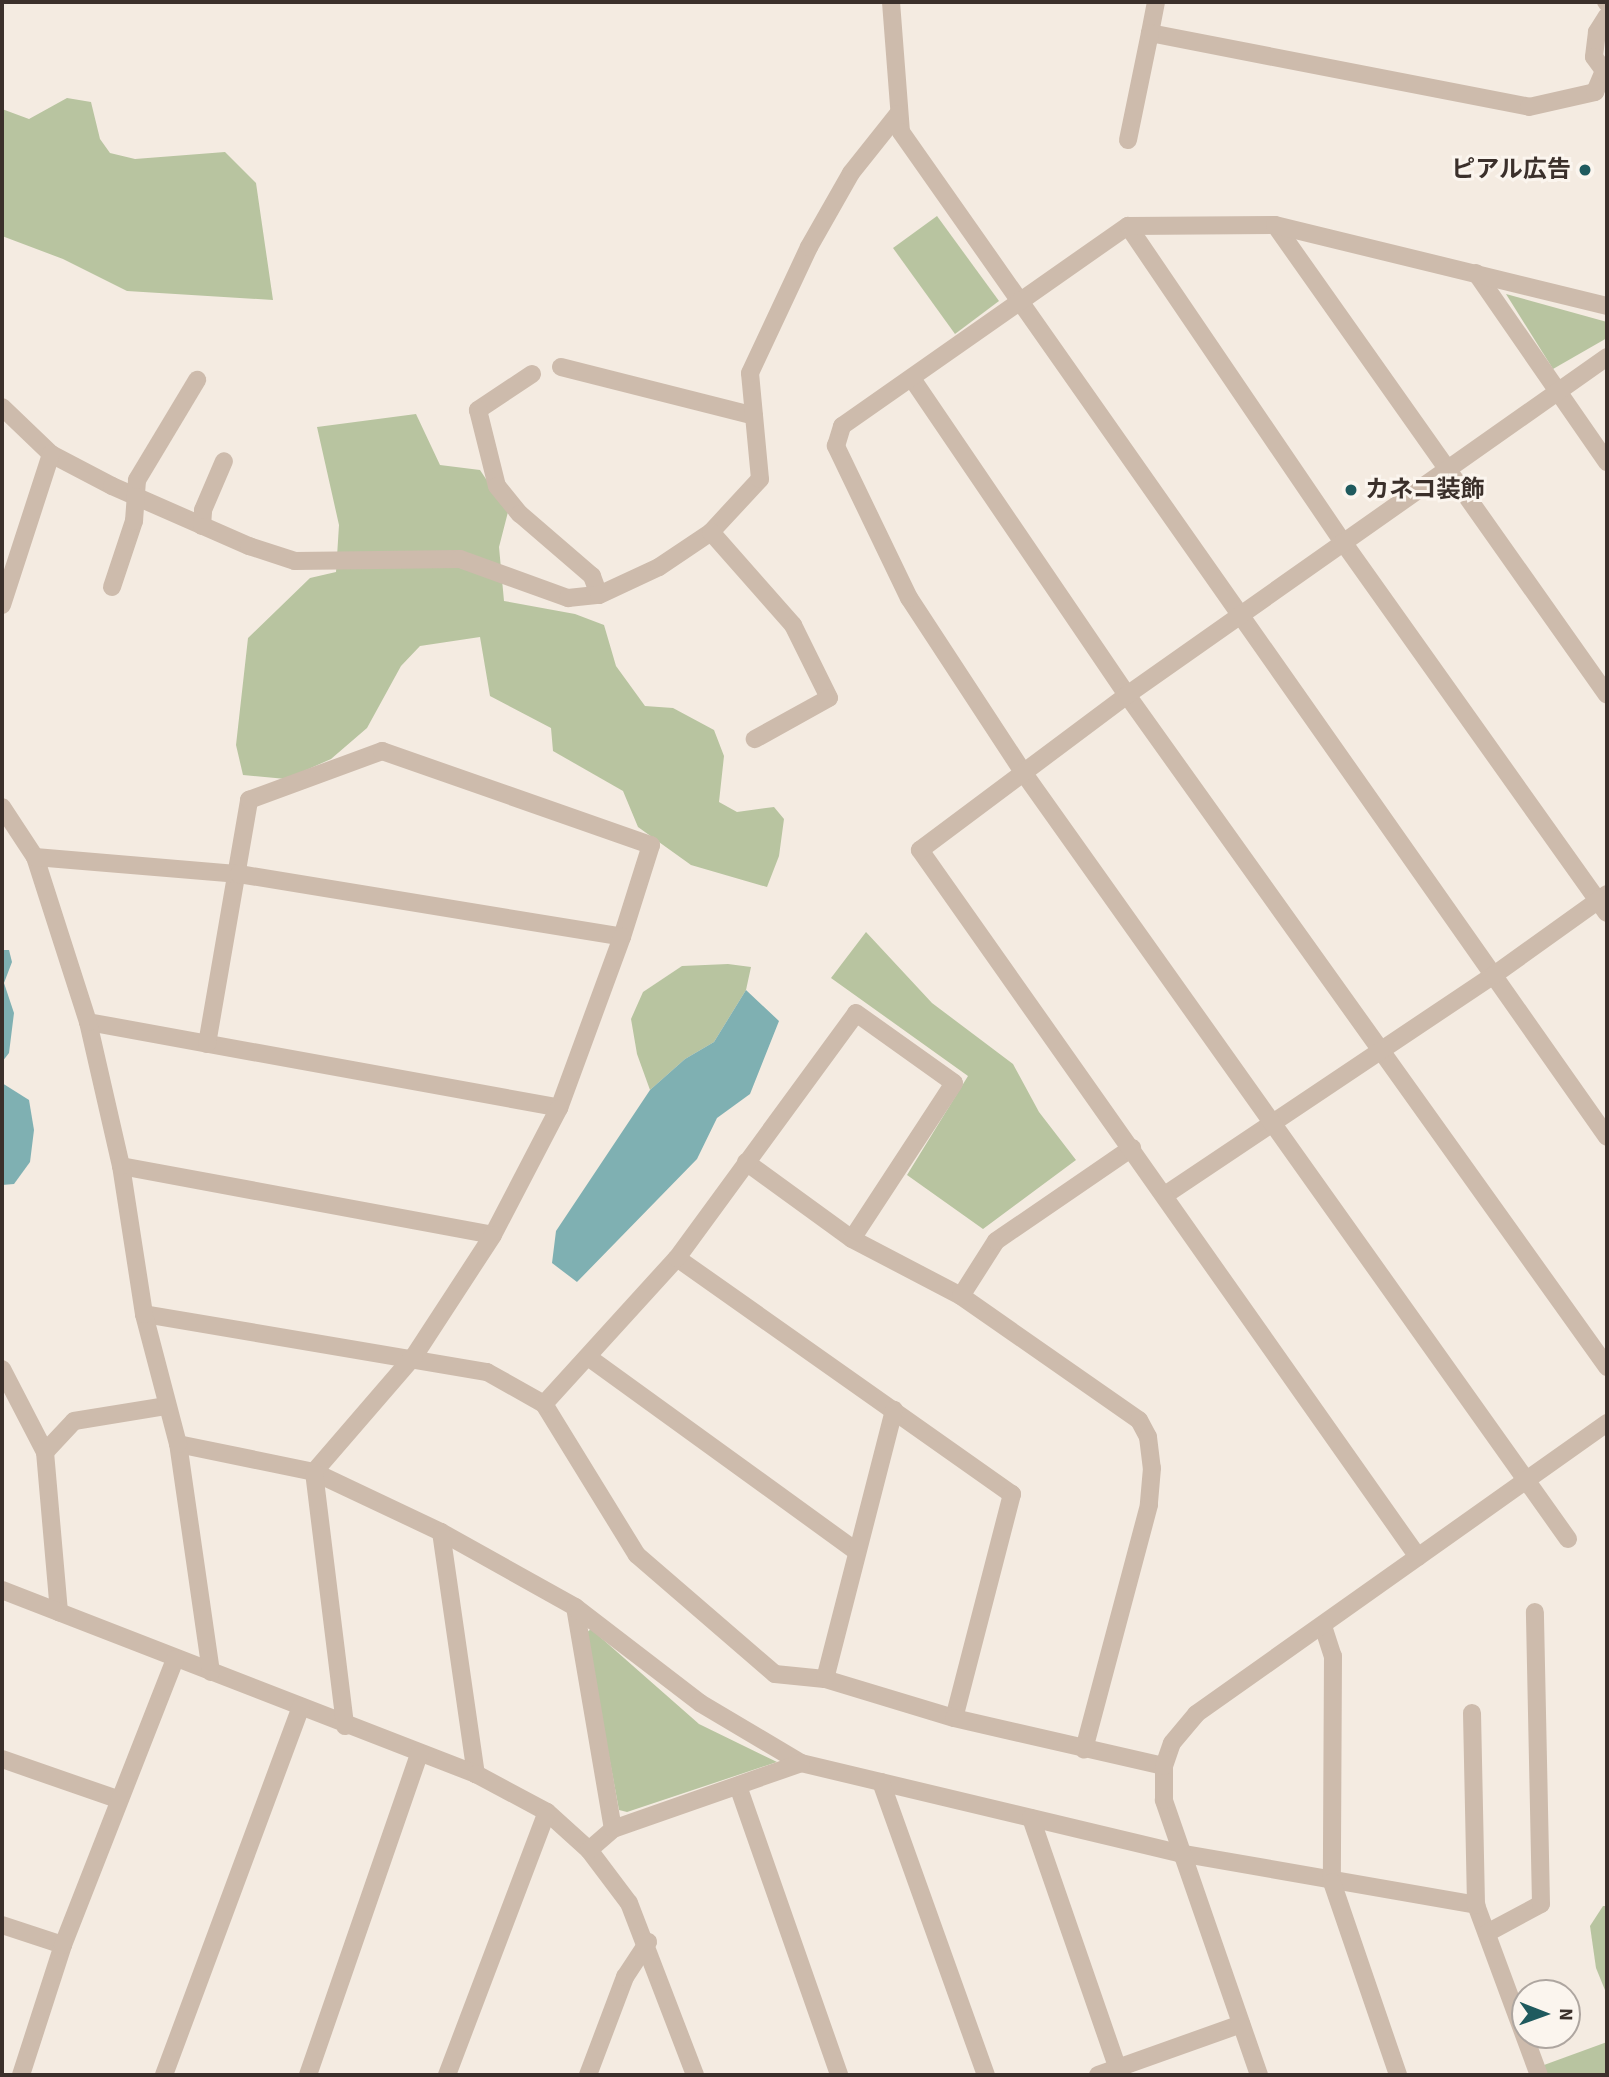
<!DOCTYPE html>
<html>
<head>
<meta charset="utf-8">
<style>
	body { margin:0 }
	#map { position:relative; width:1609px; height:2077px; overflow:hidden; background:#f4ebe1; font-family:"Source Sans 3","Noto Sans JP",sans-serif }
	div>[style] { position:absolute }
	.green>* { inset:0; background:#b8c4a0 }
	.water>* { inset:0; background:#7fb0b2 }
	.minor>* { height:18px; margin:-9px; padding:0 9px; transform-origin:9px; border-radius:9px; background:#cdbbac }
	.dots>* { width:19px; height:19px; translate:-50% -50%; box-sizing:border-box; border:4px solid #fbf5ee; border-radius:50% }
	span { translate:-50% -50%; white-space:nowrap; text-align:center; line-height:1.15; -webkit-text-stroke:6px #fbf5ee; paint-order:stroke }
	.poi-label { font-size:24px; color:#3b302b; font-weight:700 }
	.right { translate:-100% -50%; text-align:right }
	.left { translate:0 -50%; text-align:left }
	.frame { position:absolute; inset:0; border:4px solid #3b302b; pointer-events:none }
	.north { position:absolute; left:1511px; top:1979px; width:70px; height:70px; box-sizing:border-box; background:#fbf5ee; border:2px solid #aea6a0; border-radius:50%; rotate:91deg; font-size:19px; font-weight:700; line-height:28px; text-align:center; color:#3b302b }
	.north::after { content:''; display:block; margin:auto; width:24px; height:32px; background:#1f5a5e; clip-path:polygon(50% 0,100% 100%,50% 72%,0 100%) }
</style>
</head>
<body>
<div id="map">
	<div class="green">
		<i style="clip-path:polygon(67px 98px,91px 102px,100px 139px,110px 153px,135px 159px,225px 152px,256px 183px,273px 300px,127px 291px,63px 259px,2px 236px,2px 109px,29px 119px)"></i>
		<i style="clip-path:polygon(937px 216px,999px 301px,955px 334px,893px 248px)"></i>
		<i style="clip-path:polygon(1506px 294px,1607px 322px,1607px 338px,1553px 369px)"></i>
		<i style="clip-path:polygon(416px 414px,440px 465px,480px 470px,508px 512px,499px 547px,504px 601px,575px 614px,604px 625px,616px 666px,645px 706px,673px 708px,714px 730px,724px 756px,719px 802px,737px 812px,774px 807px,784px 819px,779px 856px,767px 887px,691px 865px,638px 827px,623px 791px,553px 751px,551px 728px,490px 696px,480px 637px,420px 646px,401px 666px,367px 728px,331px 759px,286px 779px,243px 775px,236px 745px,248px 638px,310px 578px,336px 572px,339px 525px,317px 427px)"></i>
		<i style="clip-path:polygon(866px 932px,932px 1003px,1013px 1064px,1039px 1112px,1076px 1160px,983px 1229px,907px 1175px,968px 1076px,831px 978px)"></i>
		<i style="clip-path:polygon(728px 964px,751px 967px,746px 990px,714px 1042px,685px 1059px,650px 1090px,637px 1054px,631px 1019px,643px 992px,682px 966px)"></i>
		<i style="clip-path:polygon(591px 1629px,699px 1724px,777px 1762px,627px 1812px,619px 1810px,586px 1633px)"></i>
		<i style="clip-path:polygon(1603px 1906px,1607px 1906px,1607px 1995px,1596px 1968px,1590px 1926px)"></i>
		<i style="clip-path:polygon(1607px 2042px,1607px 2075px,1547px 2075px,1544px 2065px)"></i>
	</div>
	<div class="water">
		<i style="clip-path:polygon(2px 950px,9px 950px,12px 962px,4px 983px,14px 1013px,9px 1053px,2px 1062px)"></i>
		<i style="clip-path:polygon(746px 990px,779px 1021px,750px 1094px,717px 1118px,697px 1159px,577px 1282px,552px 1263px,556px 1231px,650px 1090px,685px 1059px,714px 1042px)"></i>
		<i style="clip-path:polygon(2px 1083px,29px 1100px,34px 1130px,30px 1162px,14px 1184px,2px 1185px)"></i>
	</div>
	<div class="minor">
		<i style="left:891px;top:2px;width:130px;rotate:85.6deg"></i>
		<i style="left:901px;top:132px;width:1228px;rotate:54.91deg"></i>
		<i style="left:1156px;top:2px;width:32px;rotate:101deg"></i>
		<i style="left:1150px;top:33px;width:386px;rotate:11deg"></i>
		<i style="left:1529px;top:107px;width:68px;rotate:-12.8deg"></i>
		<i style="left:1595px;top:92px;width:23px;rotate:-67deg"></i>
		<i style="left:1606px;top:2px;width:1px;rotate:45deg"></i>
		<i style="left:1607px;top:16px;width:19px;rotate:122deg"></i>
		<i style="left:1597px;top:32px;width:25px;rotate:97deg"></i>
		<i style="left:1594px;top:57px;width:22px;rotate:54deg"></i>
		<i style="left:1128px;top:140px;width:109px;rotate:-78.4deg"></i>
		<i style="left:1275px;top:225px;width:575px;rotate:54.76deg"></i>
		<i style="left:1128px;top:226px;width:382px;rotate:55.8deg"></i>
		<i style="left:1343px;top:542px;width:455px;rotate:54.6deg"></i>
		<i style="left:1476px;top:273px;width:230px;rotate:55.3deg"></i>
		<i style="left:561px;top:367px;width:199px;rotate:14.2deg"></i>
		<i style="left:532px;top:374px;width:65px;rotate:146.3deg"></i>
		<i style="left:478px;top:410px;width:78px;rotate:76deg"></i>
		<i style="left:497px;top:486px;width:36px;rotate:51deg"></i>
		<i style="left:520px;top:514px;width:95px;rotate:40.7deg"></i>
		<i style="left:592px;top:576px;width:20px;rotate:70deg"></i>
		<i style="left:913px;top:380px;width:381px;rotate:55.8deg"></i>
		<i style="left:1127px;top:695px;width:826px;rotate:54.46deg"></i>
		<i style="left:2px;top:407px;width:68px;rotate:43.8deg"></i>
		<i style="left:51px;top:454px;width:69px;rotate:27.7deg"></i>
		<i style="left:112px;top:486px;width:150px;rotate:23.7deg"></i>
		<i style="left:249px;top:546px;width:48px;rotate:18.1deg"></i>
		<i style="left:295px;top:561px;width:165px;rotate:-0.7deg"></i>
		<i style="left:460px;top:559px;width:115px;rotate:19.9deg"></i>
		<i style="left:568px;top:598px;width:31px;rotate:-6deg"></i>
		<i style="left:599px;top:595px;width:66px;rotate:-25deg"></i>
		<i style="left:659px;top:567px;width:63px;rotate:-33.9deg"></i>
		<i style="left:711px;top:532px;width:72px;rotate:-47.2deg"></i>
		<i style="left:760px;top:479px;width:106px;rotate:-95.4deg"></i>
		<i style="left:750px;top:373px;width:139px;rotate:-64.9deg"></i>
		<i style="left:809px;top:247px;width:85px;rotate:-60.4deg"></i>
		<i style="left:851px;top:173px;width:75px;rotate:-51.5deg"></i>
		<i style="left:202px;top:526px;width:16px;rotate:-86deg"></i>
		<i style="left:203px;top:510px;width:53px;rotate:-66.8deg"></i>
		<i style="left:711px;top:532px;width:124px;rotate:48.6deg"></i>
		<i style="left:793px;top:625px;width:81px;rotate:63.7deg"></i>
		<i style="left:829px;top:698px;width:85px;rotate:151deg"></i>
		<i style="left:112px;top:587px;width:70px;rotate:-71.6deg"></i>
		<i style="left:134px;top:521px;width:41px;rotate:-85.8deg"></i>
		<i style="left:137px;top:480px;width:117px;rotate:-59deg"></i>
		<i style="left:2px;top:605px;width:159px;rotate:-72deg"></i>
		<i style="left:2px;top:807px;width:60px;rotate:56.6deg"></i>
		<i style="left:88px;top:1022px;width:479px;rotate:10.3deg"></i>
		<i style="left:207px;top:1044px;width:248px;rotate:-80.2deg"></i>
		<i style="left:249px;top:800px;width:142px;rotate:-20.2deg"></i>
		<i style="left:382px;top:751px;width:285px;rotate:19.3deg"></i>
		<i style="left:651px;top:845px;width:96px;rotate:107.5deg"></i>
		<i style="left:746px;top:1162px;width:131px;rotate:36deg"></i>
		<i style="left:852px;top:1239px;width:123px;rotate:27.6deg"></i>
		<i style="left:961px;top:1296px;width:217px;rotate:34.9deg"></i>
		<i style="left:1139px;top:1420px;width:19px;rotate:62deg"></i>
		<i style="left:1148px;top:1437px;width:31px;rotate:83deg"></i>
		<i style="left:1152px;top:1468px;width:37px;rotate:95deg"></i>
		<i style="left:1149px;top:1505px;width:253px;rotate:104.9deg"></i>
		<i style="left:121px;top:1166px;width:378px;rotate:10.5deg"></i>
		<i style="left:1165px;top:1195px;width:396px;rotate:-33.8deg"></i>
		<i style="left:1494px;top:975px;width:139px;rotate:-35.6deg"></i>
		<i style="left:677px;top:1258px;width:410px;rotate:35.2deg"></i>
		<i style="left:1012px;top:1494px;width:231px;rotate:104.5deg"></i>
		<i style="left:961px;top:1296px;width:65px;rotate:-57.5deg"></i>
		<i style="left:996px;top:1241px;width:165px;rotate:-34.4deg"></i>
		<i style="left:144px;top:1314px;width:348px;rotate:9.6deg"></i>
		<i style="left:487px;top:1372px;width:65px;rotate:29.3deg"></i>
		<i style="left:544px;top:1404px;width:177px;rotate:58.4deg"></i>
		<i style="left:637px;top:1555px;width:182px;rotate:40.8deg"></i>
		<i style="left:775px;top:1674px;width:50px;rotate:5.7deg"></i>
		<i style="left:825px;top:1679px;width:135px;rotate:16.8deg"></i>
		<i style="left:954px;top:1718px;width:215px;rotate:12.9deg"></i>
		<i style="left:588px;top:1357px;width:331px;rotate:35.9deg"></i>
		<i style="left:2px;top:1369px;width:93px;rotate:62.6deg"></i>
		<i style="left:45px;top:1452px;width:42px;rotate:-46.9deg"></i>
		<i style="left:74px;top:1421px;width:94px;rotate:-9.2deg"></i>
		<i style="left:544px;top:1404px;width:197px;rotate:-47.7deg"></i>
		<i style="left:677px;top:1258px;width:303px;rotate:-53.8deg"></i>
		<i style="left:856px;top:1013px;width:120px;rotate:35.5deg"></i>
		<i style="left:954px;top:1083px;width:186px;rotate:123.2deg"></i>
		<i style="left:178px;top:1444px;width:139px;rotate:11.6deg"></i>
		<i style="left:314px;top:1472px;width:140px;rotate:25.3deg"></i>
		<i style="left:441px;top:1532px;width:154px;rotate:29.2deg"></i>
		<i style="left:575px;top:1607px;width:225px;rotate:80.3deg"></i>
		<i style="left:45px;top:1452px;width:161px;rotate:85deg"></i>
		<i style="left:441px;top:1532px;width:245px;rotate:81.8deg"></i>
		<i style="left:1568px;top:1539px;width:941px;rotate:-125.4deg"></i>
		<i style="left:1023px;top:772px;width:208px;rotate:-123.2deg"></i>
		<i style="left:909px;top:598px;width:169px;rotate:-115.7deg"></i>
		<i style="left:836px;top:446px;width:21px;rotate:-73deg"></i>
		<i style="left:842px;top:426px;width:349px;rotate:-35deg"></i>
		<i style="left:1128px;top:226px;width:147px;rotate:-0.4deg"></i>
		<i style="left:1275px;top:225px;width:342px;rotate:13.7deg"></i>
		<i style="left:1418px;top:1557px;width:865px;rotate:-125.16deg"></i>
		<i style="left:920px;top:850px;width:259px;rotate:-36.8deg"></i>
		<i style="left:1127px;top:695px;width:587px;rotate:-35.15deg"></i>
		<i style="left:2px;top:1590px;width:508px;rotate:21.22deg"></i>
		<i style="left:476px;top:1774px;width:81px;rotate:28.2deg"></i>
		<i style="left:547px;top:1812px;width:57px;rotate:42.1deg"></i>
		<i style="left:589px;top:1850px;width:66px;rotate:53deg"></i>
		<i style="left:629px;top:1903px;width:184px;rotate:69deg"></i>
		<i style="left:575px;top:1607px;width:158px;rotate:37.5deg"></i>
		<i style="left:700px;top:1703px;width:117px;rotate:30.7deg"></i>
		<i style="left:801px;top:1763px;width:389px;rotate:13.4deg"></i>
		<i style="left:1179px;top:1853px;width:302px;rotate:9.9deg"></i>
		<i style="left:1476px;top:1905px;width:181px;rotate:69.7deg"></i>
		<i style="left:1323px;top:1626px;width:32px;rotate:72deg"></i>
		<i style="left:1333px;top:1656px;width:226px;rotate:90.3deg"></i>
		<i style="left:1332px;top:1882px;width:204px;rotate:71.1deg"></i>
		<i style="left:211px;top:1672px;width:230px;rotate:-98.2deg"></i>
		<i style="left:178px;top:1444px;width:134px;rotate:-104.7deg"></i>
		<i style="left:144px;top:1314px;width:150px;rotate:-98.8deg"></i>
		<i style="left:121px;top:1166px;width:148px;rotate:-102.9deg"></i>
		<i style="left:88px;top:1022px;width:173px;rotate:-107.8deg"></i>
		<i style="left:35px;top:857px;width:205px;rotate:4.8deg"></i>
		<i style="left:239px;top:874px;width:388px;rotate:9.3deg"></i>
		<i style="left:622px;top:937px;width:182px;rotate:110.2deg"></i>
		<i style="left:559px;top:1108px;width:143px;rotate:117.5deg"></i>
		<i style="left:493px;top:1235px;width:145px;rotate:123.1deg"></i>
		<i style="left:414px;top:1356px;width:153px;rotate:130.8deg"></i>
		<i style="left:314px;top:1472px;width:256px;rotate:83deg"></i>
		<i style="left:825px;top:1679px;width:278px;rotate:-75.6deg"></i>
		<i style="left:1472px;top:1713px;width:192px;rotate:88.8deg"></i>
		<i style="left:2px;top:1759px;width:122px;rotate:19.2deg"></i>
		<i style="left:881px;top:1782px;width:311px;rotate:70.3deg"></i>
		<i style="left:738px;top:1786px;width:306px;rotate:70.7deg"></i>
		<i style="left:1031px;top:1818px;width:272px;rotate:70.9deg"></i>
		<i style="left:589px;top:1850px;width:32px;rotate:-41deg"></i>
		<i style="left:613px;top:1829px;width:199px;rotate:-19.3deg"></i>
		<i style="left:2px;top:1925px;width:64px;rotate:18.2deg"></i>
		<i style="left:1487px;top:1933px;width:61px;rotate:-28.2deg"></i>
		<i style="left:1541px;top:1904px;width:292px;rotate:-91.2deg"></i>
		<i style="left:21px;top:2075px;width:137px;rotate:-72.1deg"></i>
		<i style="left:63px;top:1945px;width:307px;rotate:-68.6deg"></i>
		<i style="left:164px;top:2075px;width:393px;rotate:-69.6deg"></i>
		<i style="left:308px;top:2075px;width:340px;rotate:-70.9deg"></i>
		<i style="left:447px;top:2075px;width:281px;rotate:-69.2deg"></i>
		<i style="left:588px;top:2075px;width:105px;rotate:-69.3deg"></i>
		<i style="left:625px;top:1977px;width:42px;rotate:-56.7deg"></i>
		<i style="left:1098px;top:2075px;width:152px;rotate:-19.6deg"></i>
		<i style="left:1259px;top:2075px;width:291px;rotate:-109.1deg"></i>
		<i style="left:1164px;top:1800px;width:34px;rotate:-90deg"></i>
		<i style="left:1164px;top:1766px;width:24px;rotate:-71deg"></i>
		<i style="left:1172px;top:1743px;width:38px;rotate:-50deg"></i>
		<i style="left:1196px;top:1714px;width:504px;rotate:-35.3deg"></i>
	</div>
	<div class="dots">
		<i style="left:1585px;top:170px;background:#1f5a5e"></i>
		<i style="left:1351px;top:490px;background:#1f5a5e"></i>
	</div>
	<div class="poi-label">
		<span class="right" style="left:1571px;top:170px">ピアル広告</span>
		<span class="left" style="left:1365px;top:490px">カネコ装飾</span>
	</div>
	<div class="frame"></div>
	<div class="north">N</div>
</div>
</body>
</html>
